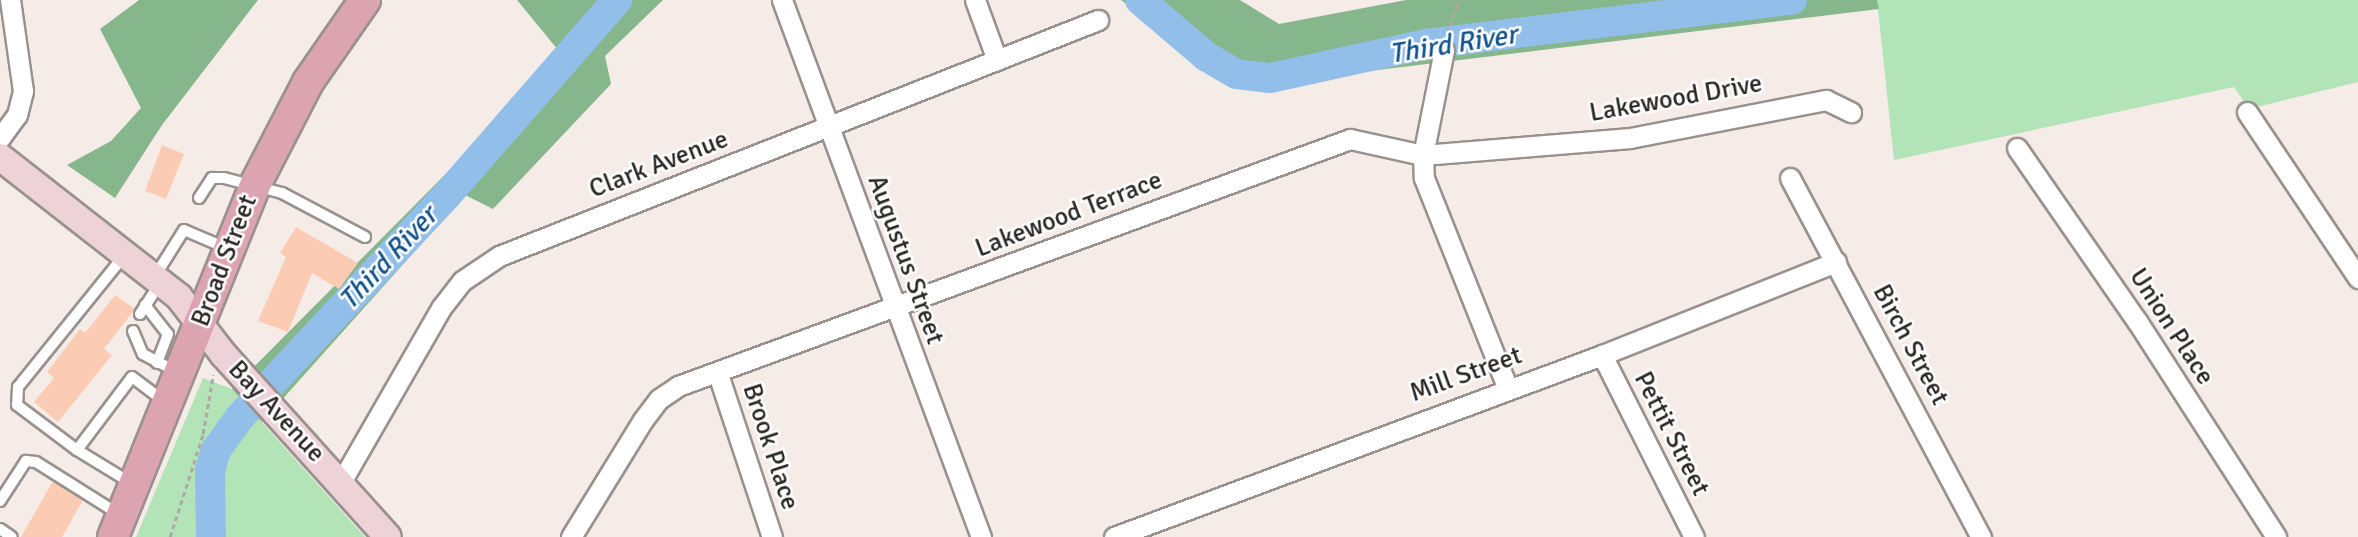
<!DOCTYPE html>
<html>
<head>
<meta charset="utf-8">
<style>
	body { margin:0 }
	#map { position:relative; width:2358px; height:537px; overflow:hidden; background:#f5ece8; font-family:Signika,sans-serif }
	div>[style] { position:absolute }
	.green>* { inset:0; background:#b2e4b8 }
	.forest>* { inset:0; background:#86b68c }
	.river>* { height:30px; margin:-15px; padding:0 15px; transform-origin:15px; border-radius:15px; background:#92beea }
	.building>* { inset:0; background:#fbccb3 }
	.path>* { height:2.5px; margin-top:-1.25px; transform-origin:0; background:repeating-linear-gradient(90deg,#afa8a5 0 5px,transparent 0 8.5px) }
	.roads { filter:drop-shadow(2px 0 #99918d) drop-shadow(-2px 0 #99918d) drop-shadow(0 2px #99918d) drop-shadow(0 -2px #99918d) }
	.lane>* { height:10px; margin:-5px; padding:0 5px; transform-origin:5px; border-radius:5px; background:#fff }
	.street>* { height:19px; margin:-9.5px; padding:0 9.5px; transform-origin:9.5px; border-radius:9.5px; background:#fff }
	.secondary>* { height:26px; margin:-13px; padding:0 13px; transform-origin:13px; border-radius:13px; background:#edd2d8 }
	.primary>* { height:30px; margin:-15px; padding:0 15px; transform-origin:15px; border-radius:15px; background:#dca4b0 }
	span { translate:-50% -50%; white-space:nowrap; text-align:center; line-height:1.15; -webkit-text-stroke:5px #fff; paint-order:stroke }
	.street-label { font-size:26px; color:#282523 }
	.water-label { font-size:28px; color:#12548a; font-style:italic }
</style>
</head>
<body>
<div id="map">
	<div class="green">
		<i style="clip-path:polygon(1877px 0,2358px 0,2358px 82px,2249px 109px,2234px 87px,1894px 160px)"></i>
		<i style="clip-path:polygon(203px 378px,232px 389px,365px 537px,136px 537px)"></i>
	</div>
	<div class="forest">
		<i style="clip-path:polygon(139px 0,258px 0,162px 125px,115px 198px,67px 165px,111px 141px,141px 108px,100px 29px)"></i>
		<i style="clip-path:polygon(517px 0,663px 0,605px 56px,611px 84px,493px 209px,465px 195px,262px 422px,232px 389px,563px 56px)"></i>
		<i style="clip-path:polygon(1121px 0,1240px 0,1279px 24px,1406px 0,1877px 0,1879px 9px,1237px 87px)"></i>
	</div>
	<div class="river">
		<i style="left:1140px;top:0;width:88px;rotate:40.4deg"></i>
		<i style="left:1207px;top:57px;width:34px;rotate:30deg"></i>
		<i style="left:1237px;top:74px;width:33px;rotate:7deg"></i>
		<i style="left:1270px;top:78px;width:160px;rotate:-12.3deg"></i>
		<i style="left:1426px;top:44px;width:369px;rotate:-6.9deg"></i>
		<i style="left:211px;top:537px;width:66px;rotate:-90.9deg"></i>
		<i style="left:210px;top:471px;width:22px;rotate:-74deg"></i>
		<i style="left:216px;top:450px;width:39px;rotate:-54deg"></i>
		<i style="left:239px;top:418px;width:305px;rotate:-47deg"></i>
		<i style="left:447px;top:195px;width:259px;rotate:-48.9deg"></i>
	</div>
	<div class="building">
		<i style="clip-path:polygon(162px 145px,184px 154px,166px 199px,145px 191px)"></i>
		<i style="clip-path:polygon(296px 227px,358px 263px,339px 289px,312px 273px,288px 332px,258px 321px,286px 257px,280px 253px)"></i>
		<i style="clip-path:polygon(115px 295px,135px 309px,104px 349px,112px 355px,58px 422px,34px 402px,54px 378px,47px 372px,80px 329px,85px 333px)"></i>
		<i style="clip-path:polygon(53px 481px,83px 500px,62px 537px,21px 537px)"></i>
	</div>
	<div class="path">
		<i style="left:1447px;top:33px;width:35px;rotate:-70deg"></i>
		<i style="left:170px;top:537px;width:108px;rotate:-72.2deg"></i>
		<i style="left:203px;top:434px;width:60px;rotate:-80.4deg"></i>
	</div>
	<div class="roads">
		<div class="lane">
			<i style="left:199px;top:198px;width:24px;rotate:-57deg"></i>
			<i style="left:212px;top:178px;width:12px"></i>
			<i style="left:224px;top:178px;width:60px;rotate:14.5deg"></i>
			<i style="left:282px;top:193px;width:94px;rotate:27.9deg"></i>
			<i style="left:123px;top:257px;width:167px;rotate:128.9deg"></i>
			<i style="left:18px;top:387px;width:18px;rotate:93deg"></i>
			<i style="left:17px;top:405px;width:75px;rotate:36.9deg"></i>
			<i style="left:77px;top:450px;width:91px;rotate:-53deg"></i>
			<i style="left:132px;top:377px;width:39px;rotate:37deg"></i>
			<i style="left:155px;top:276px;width:54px;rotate:-57.8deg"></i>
			<i style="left:184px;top:230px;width:46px;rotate:23.2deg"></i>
			<i style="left:145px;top:305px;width:37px;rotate:52deg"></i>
			<i style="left:168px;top:334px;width:31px;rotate:111deg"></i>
			<i style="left:140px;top:314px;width:35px;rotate:-57deg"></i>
			<i style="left:133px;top:331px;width:25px;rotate:67deg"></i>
			<i style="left:143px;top:354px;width:36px;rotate:28deg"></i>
			<i style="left:77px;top:450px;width:63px;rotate:31.4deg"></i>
			<i style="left:0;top:501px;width:48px;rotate:-57deg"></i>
			<i style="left:26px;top:461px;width:10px;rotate:6deg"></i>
			<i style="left:36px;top:462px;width:99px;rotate:32.2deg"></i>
			<i style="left:0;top:529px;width:14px;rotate:34deg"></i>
		</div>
		<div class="street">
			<i style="left:782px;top:0;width:573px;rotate:69.67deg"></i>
			<i style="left:975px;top:0;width:64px;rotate:69.9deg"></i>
			<i style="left:1444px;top:50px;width:107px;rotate:101.3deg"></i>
			<i style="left:1423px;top:155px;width:208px;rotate:-4.7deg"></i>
			<i style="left:1630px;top:138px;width:200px;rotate:-11deg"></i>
			<i style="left:1826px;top:100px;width:28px;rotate:26deg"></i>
			<i style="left:2247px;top:112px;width:200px;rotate:56.2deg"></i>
			<i style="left:0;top:138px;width:29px;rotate:-54deg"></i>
			<i style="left:17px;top:115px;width:25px;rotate:-76deg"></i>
			<i style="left:23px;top:91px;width:92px;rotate:-98.1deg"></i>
			<i style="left:2017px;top:148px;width:211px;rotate:55.3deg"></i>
			<i style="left:2137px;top:321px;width:257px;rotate:57.2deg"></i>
			<i style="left:1790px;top:178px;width:407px;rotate:62deg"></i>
			<i style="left:1602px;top:355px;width:204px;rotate:63.2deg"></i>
			<i style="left:718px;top:374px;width:172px;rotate:71.7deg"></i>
			<i style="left:341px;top:482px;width:201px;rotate:-60.1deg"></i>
			<i style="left:441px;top:308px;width:34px;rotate:-52deg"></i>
			<i style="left:462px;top:281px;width:45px;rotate:-34deg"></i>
			<i style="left:499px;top:256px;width:644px;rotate:-21.5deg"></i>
			<i style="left:571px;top:537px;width:137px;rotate:-58.4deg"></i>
			<i style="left:643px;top:420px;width:26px;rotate:-53deg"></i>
			<i style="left:659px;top:399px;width:23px;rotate:-34deg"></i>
			<i style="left:678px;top:386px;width:716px;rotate:-20.18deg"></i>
			<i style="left:1350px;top:139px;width:75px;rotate:12.4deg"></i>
			<i style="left:1423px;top:155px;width:23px;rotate:88deg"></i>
			<i style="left:1424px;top:178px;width:225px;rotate:68.3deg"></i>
			<i style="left:1114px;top:537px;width:521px;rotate:-20.45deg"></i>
			<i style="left:1602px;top:355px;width:252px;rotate:-21.7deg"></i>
		</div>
		<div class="secondary">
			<i style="left:0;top:157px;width:227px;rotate:38deg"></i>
			<i style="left:179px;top:297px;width:72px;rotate:52.3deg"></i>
			<i style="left:223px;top:354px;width:246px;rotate:48deg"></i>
		</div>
		<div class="primary">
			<i style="left:113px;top:537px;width:384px;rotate:-68deg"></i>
			<i style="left:257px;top:181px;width:111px;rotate:-62.7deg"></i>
			<i style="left:308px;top:82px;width:100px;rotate:-55.2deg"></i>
		</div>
	</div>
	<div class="street-label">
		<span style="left:1676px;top:99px;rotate:-10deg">Lakewood Drive</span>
		<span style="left:659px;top:165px;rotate:-21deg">Clark Avenue</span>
		<span style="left:1069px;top:215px;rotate:-21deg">Lakewood Terrace</span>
		<span style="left:905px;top:260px;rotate:70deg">Augustus Street</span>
		<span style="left:225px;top:261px;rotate:-69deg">Broad Street</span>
		<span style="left:2171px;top:327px;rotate:57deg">Union Place</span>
		<span style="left:1910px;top:345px;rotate:62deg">Birch Street</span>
		<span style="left:1466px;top:375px;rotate:-20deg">Mill Street</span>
		<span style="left:276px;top:412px;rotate:47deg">Bay Avenue</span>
		<span style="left:1671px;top:434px;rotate:63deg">Pettit Street</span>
		<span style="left:770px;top:447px;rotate:72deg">Brook Place</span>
	</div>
	<div class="water-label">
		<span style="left:1453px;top:44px;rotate:-9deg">Third River</span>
		<span style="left:388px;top:258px;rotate:-47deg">Third River</span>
	</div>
</div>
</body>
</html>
